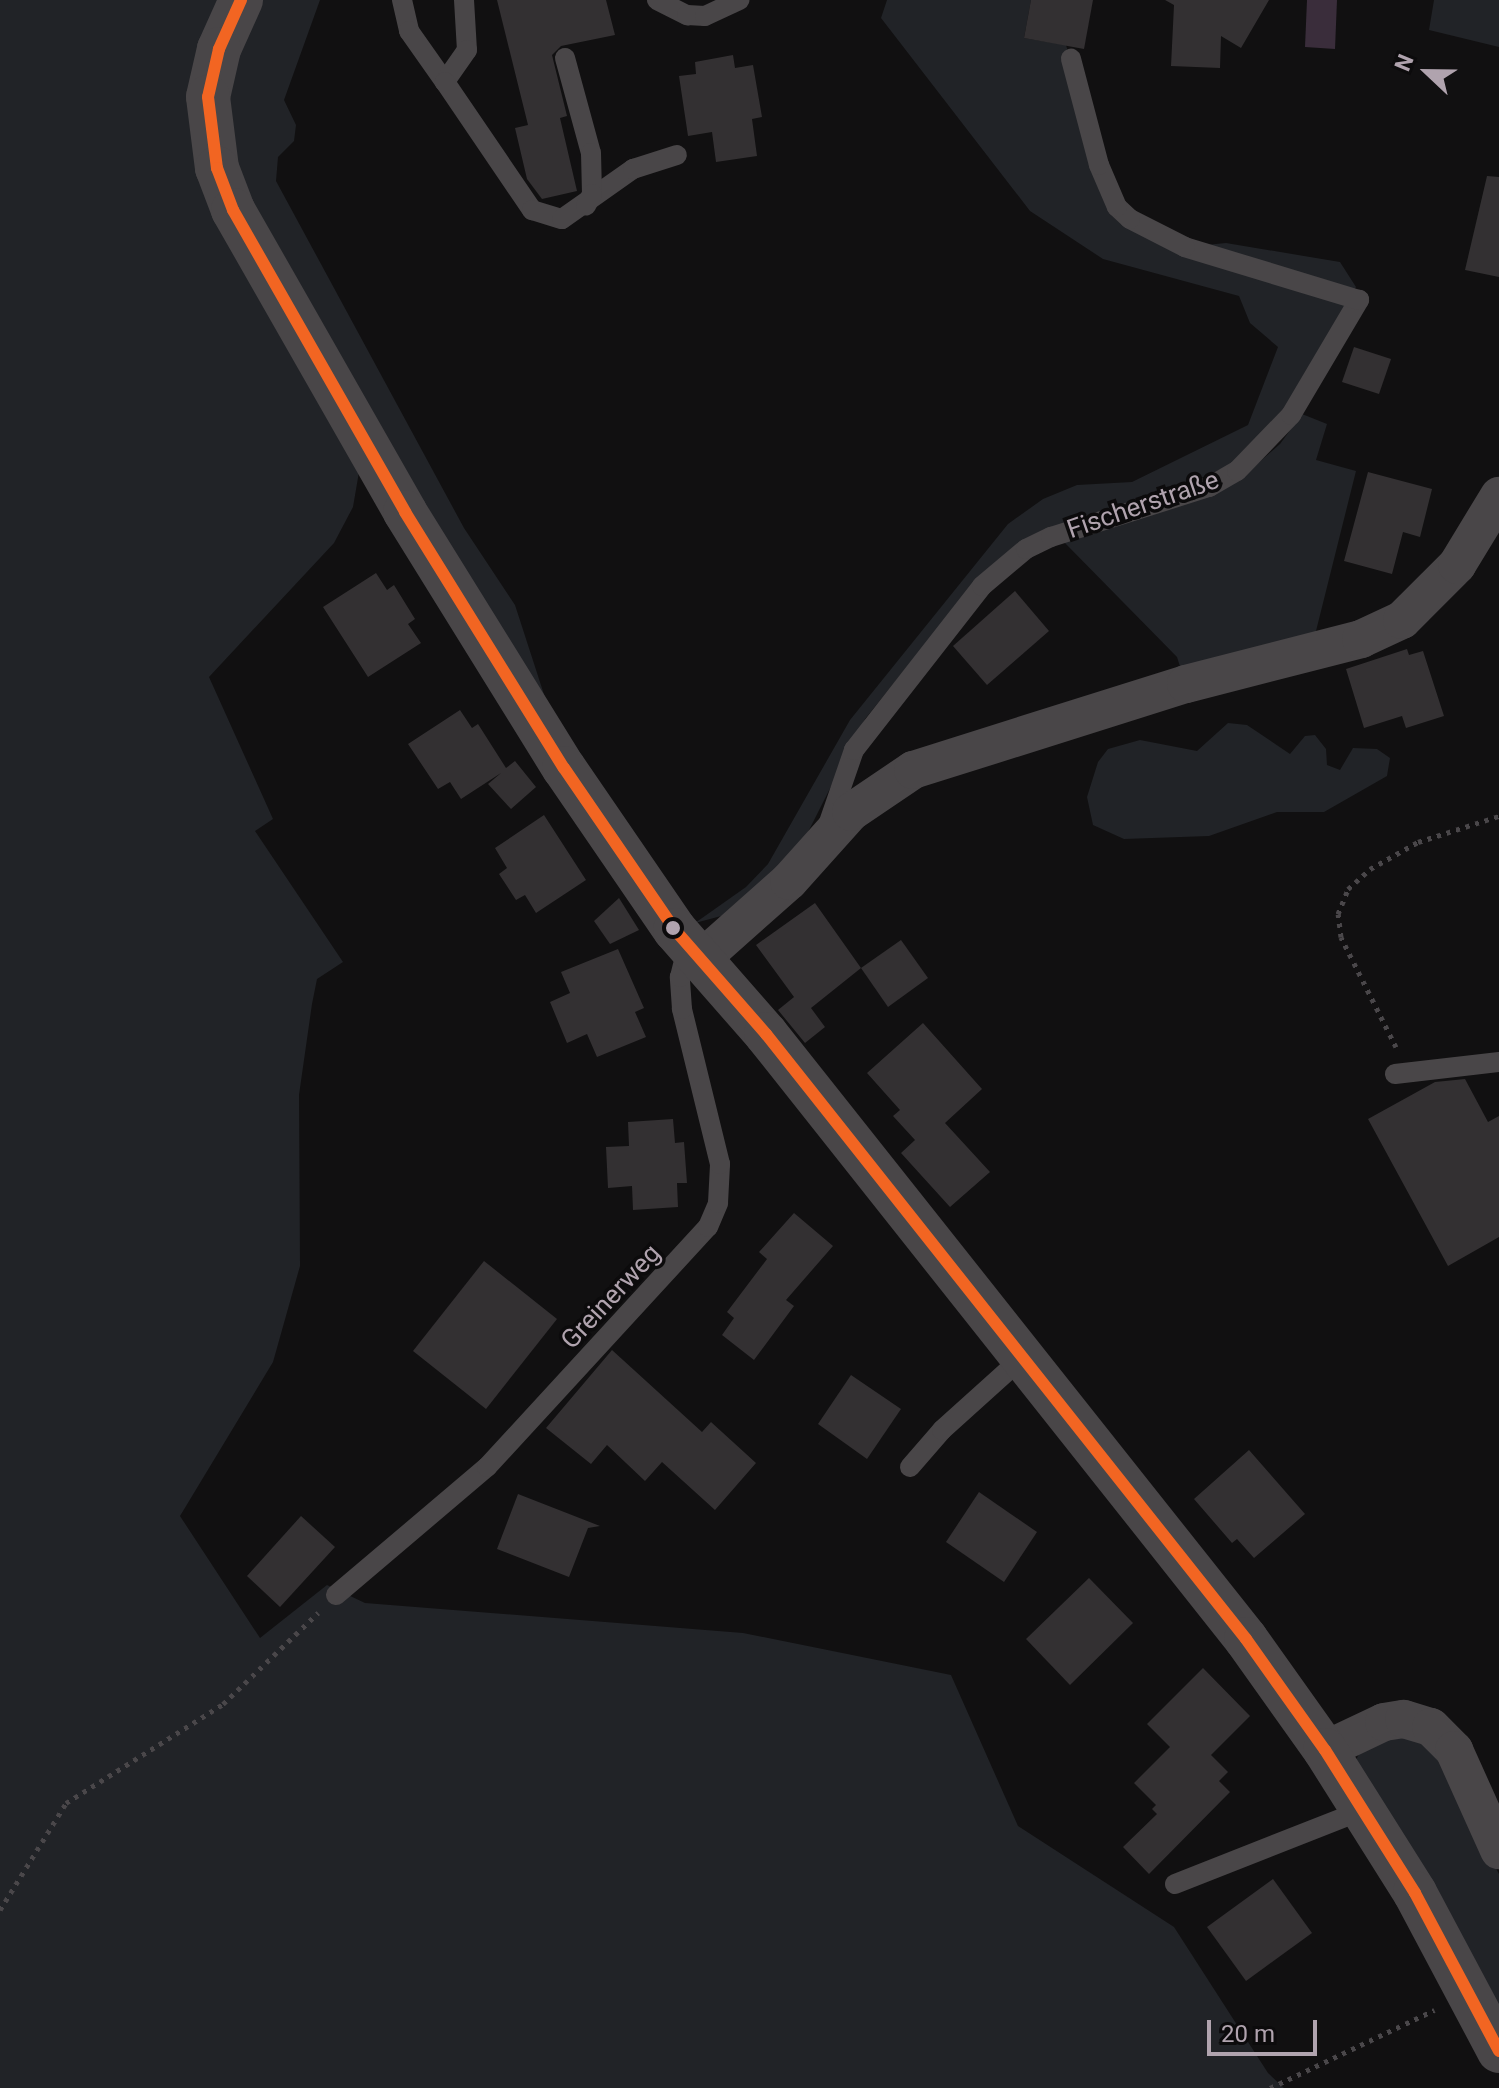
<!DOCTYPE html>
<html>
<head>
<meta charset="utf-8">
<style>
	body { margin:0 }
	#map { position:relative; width:1499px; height:2088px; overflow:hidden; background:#111011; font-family:Roboto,sans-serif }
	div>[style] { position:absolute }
	.green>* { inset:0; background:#212327 }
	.water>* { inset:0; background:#3a2d3b }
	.building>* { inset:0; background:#333032 }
	.path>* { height:5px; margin-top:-2.5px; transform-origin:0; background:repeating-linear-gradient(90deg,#4a474a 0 4px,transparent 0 10px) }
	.service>* { height:20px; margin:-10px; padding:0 10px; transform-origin:10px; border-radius:10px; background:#494648 }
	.minor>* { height:38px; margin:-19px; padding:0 19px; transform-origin:19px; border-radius:19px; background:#494648 }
	.tertiary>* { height:44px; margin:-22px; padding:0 22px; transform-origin:22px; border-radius:22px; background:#494648 }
	.bus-1>* { height:12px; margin:-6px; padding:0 6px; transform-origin:6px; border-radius:6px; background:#f26522 }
	.dots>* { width:22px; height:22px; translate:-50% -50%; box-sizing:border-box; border:4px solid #0c0b0c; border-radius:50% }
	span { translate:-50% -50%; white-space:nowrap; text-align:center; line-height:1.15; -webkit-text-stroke:7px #0c0b0c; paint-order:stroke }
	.street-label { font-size:26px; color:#b0a3ae }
	.north { position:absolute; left:1387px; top:32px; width:80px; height:80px; -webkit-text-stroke:6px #0c0b0c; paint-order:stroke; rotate:292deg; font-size:22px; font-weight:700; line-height:32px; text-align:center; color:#b0a3ae }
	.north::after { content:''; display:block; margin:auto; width:28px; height:36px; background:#b0a3ae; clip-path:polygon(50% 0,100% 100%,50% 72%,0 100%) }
	.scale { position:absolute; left:1207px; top:2020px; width:110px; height:36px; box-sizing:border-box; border:4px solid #b0a3ae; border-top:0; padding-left:10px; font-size:24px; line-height:28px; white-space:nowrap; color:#b0a3ae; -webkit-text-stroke:6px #0c0b0c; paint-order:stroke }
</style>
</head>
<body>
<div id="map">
	<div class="green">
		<i style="clip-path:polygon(0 0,222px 0,196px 71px,360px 466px,353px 507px,334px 543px,209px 677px,273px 819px,255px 831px,343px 962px,317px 979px,312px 1004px,299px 1095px,300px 1266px,273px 1362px,180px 1516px,260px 1638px,327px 1585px,365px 1603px,743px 1633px,951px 1675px,1018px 1826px,1174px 1927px,1268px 2073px,1284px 2088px,0 2088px)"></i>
		<i style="clip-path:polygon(259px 0,320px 0,284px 100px,296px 125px,294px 141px,278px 157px,276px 181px,464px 528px,515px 605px,551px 716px,247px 203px,224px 98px)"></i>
		<i style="clip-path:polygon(887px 0,1031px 0,1024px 38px,1066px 45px,1110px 195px,1185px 247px,1226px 243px,1340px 262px,1356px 287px,1284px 410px,1232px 464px,1171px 492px,1048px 529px,1022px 542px,976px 581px,865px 719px,801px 846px,740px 911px,695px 923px,746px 887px,768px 864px,850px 720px,1008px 524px,1043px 499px,1077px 485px,1132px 482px,1248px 425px,1278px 347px,1250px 323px,1239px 296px,1103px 259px,1030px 211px,881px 18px)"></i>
		<i style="clip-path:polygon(1434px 0,1499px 0,1499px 47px,1429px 30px)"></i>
		<i style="clip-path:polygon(1302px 414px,1327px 424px,1316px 460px,1356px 471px,1313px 643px,1183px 676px,1177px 657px,1063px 541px,1241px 478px,1280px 444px)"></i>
		<i style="clip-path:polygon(1228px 723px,1247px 725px,1290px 754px,1305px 736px,1315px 735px,1326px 749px,1327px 765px,1340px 770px,1353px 748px,1377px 749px,1390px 758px,1387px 776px,1324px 812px,1277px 812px,1209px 836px,1124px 839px,1093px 825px,1087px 797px,1098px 762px,1108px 749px,1140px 740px,1197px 751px)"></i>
		<i style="clip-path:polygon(1427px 1736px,1499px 1874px,1499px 2013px,1356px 1760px,1365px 1741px)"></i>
	</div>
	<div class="water">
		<i style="clip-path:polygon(1307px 0,1337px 0,1335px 49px,1305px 47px)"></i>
	</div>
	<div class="building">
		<i style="clip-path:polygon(497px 0,606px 0,615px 35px,561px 46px,552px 55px,567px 116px,560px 118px,577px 191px,542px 199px,527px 179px,515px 128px,528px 125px)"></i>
		<i style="clip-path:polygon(1031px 0,1093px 0,1084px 49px,1024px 38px)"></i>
		<i style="clip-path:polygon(1165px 0,1269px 0,1241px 48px,1221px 36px,1220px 68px,1171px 66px,1174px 5px)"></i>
		<i style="clip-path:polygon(733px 55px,735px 68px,753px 65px,762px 117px,752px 119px,757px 156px,716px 162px,712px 132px,688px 136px,679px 76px,696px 74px,695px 62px)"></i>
		<i style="clip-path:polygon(1487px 176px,1499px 177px,1499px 277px,1465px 270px)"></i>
		<i style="clip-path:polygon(1354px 347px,1391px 359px,1379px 394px,1342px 382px)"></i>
		<i style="clip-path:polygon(1368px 472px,1432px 489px,1420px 537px,1403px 532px,1392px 574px,1344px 561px)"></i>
		<i style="clip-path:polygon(376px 573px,387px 590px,394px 585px,415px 619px,408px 624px,421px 643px,368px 677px,323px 607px)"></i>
		<i style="clip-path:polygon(1015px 591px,1049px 631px,987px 685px,953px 646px)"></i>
		<i style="clip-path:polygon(1407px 649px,1409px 655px,1423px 651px,1444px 716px,1406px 728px,1402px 716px,1364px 728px,1346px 669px)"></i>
		<i style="clip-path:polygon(460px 710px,472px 728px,478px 724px,506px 768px,515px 761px,536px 787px,511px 809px,488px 784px,501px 773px,461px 799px,450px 782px,438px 789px,408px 744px)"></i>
		<i style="clip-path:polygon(544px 815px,586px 880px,536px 913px,525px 895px,516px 900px,499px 874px,507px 868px,495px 848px)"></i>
		<i style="clip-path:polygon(619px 898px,639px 930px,610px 944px,594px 921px)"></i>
		<i style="clip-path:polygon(815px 903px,861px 968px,811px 1008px,825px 1027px,805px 1043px,778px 1010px,794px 997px,756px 945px)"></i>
		<i style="clip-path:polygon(901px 940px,928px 978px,888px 1007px,861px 968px)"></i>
		<i style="clip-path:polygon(618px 949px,644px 1008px,635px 1012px,646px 1037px,597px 1057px,587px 1034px,567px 1043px,550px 1002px,570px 993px,561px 972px)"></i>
		<i style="clip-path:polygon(923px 1023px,982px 1089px,945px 1123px,990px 1172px,950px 1207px,901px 1153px,915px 1140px,893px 1116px,900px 1110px,867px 1073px)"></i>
		<i style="clip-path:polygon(1465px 1079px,1488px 1122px,1499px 1116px,1499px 1237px,1448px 1266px,1368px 1119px,1435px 1082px)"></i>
		<i style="clip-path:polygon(673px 1119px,675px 1143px,684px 1142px,687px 1183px,677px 1183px,678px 1207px,633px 1210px,632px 1186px,608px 1188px,606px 1147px,629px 1146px,628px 1122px)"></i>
		<i style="clip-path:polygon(794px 1213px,833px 1246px,786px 1300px,794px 1306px,754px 1360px,722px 1335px,734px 1318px,727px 1312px,767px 1259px,759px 1252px)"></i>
		<i style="clip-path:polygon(484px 1261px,557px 1319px,486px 1409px,413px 1351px)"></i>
		<i style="clip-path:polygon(612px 1350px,702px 1432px,711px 1422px,756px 1463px,715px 1510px,662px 1462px,645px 1481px,607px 1445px,591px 1464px,546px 1428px)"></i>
		<i style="clip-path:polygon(851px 1375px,901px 1409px,867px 1459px,818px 1424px)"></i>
		<i style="clip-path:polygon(1249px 1450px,1305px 1514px,1254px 1558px,1237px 1539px,1232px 1543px,1194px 1499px)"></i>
		<i style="clip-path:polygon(979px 1492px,1037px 1532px,1004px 1582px,946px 1542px)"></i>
		<i style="clip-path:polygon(518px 1494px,600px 1526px,588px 1528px,569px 1577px,497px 1549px)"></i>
		<i style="clip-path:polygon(301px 1516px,335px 1547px,280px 1607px,247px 1576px)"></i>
		<i style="clip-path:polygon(1089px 1578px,1133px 1623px,1070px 1685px,1026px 1639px)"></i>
		<i style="clip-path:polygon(1203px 1668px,1250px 1716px,1211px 1755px,1228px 1772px,1219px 1781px,1230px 1792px,1149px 1874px,1123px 1847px,1157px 1814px,1152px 1809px,1156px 1805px,1134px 1783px,1170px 1747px,1147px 1724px)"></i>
		<i style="clip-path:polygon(1273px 1879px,1312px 1933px,1246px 1981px,1207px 1927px)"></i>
	</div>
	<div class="path">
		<i style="left:1396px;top:1047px;width:123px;rotate:-116.6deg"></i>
		<i style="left:1341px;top:937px;width:23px;rotate:-97deg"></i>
		<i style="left:1338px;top:914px;width:27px;rotate:-68deg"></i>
		<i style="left:1348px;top:889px;width:30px;rotate:-42deg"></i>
		<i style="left:1370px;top:869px;width:55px;rotate:-29.4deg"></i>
		<i style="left:1418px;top:842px;width:85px;rotate:-17.8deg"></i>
		<i style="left:0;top:1910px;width:126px;rotate:-58.3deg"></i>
		<i style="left:66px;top:1803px;width:186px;rotate:-32.2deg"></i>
		<i style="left:223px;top:1704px;width:132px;rotate:-43.8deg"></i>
		<i style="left:1270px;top:2088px;width:182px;rotate:-25.4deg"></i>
	</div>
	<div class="service">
		<i style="left:402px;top:0;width:32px;rotate:77deg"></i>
		<i style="left:409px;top:31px;width:62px;rotate:54.8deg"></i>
		<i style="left:464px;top:0;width:50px;rotate:86.6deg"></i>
		<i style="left:467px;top:50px;width:39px;rotate:125deg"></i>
		<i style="left:445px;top:82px;width:155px;rotate:55.8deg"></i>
		<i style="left:532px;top:210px;width:31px;rotate:17deg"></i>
		<i style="left:562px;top:219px;width:87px;rotate:-35.2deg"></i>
		<i style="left:633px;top:169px;width:46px;rotate:-17.7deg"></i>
		<i style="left:657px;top:0;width:34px;rotate:27deg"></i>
		<i style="left:687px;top:15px;width:18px;rotate:3deg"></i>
		<i style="left:705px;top:16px;width:38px;rotate:-25deg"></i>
		<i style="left:565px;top:58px;width:98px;rotate:74.7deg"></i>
		<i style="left:591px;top:153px;width:41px;rotate:88.6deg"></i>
		<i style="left:592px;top:194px;width:13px;rotate:117deg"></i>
		<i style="left:827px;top:828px;width:83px;rotate:-70.9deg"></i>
		<i style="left:854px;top:750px;width:208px;rotate:-52deg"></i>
		<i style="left:982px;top:586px;width:57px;rotate:-40.1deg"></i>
		<i style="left:1026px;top:549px;width:28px;rotate:-26deg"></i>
		<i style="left:1051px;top:537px;width:166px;rotate:-17.6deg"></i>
		<i style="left:1209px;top:487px;width:32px;rotate:-30deg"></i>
		<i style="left:1237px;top:471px;width:78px;rotate:-46deg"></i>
		<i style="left:1291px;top:415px;width:134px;rotate:-59.4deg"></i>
		<i style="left:1359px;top:300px;width:182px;rotate:-163.1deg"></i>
		<i style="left:1185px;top:247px;width:62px;rotate:-153deg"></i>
		<i style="left:1130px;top:219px;width:18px;rotate:-137deg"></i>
		<i style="left:1117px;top:207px;width:46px;rotate:-113.2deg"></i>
		<i style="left:1099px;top:165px;width:110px;rotate:-104.8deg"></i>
		<i style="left:1395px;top:1074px;width:105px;rotate:-6.6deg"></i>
		<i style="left:910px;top:1467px;width:49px;rotate:-49.1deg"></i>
		<i style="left:942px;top:1430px;width:108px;rotate:-42deg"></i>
		<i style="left:336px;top:1595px;width:198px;rotate:-40.3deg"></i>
		<i style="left:487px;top:1467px;width:326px;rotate:-47.4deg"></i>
		<i style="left:708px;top:1227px;width:26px;rotate:-67deg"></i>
		<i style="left:718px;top:1203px;width:39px;rotate:-87deg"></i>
		<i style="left:720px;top:1164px;width:160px;rotate:-103.8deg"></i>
		<i style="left:682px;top:1009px;width:32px;rotate:-94deg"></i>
		<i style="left:680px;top:977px;width:33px;rotate:-76deg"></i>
		<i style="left:1175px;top:1884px;width:202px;rotate:-21.5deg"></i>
	</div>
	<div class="minor">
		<i style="left:700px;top:960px;width:119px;rotate:-41.6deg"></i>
		<i style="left:789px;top:881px;width:93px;rotate:-48.1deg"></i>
		<i style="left:851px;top:812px;width:75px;rotate:-34.1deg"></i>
		<i style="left:913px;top:770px;width:286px;rotate:-17.5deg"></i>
		<i style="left:1186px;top:684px;width:181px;rotate:-14.4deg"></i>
		<i style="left:1361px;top:639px;width:45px;rotate:-24.9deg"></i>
		<i style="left:1402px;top:620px;width:78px;rotate:-45deg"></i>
		<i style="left:1457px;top:565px;width:81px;rotate:-58.7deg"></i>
		<i style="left:1325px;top:1750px;width:65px;rotate:-25.4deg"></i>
		<i style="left:1384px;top:1722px;width:20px;rotate:-9deg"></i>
		<i style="left:1404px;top:1719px;width:28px;rotate:17deg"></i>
		<i style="left:1431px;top:1727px;width:33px;rotate:45deg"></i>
		<i style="left:1454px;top:1750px;width:110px;rotate:65.8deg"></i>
	</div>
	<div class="tertiary">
		<i style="left:241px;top:0;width:54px;rotate:114.2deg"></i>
		<i style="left:219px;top:49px;width:49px;rotate:102.9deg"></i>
		<i style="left:208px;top:97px;width:72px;rotate:82.8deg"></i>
		<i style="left:217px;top:168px;width:45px;rotate:69.1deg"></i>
		<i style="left:233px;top:210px;width:348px;rotate:60.3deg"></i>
		<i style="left:405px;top:512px;width:301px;rotate:58.2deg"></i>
		<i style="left:564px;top:768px;width:196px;rotate:55.6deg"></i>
		<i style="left:675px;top:930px;width:138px;rotate:48.8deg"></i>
		<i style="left:766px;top:1034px;width:772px;rotate:51.57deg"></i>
		<i style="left:1246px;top:1639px;width:136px;rotate:54.6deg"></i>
		<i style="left:1325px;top:1750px;width:169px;rotate:57.8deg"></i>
		<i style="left:1415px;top:1893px;width:179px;rotate:62deg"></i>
	</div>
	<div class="bus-1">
		<i style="left:241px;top:0;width:54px;rotate:114.2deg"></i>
		<i style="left:219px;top:49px;width:49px;rotate:102.9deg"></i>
		<i style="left:208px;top:97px;width:72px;rotate:82.8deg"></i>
		<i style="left:217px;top:168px;width:45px;rotate:69.1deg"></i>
		<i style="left:233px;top:210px;width:348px;rotate:60.3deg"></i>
		<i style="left:405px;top:512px;width:301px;rotate:58.2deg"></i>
		<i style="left:564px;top:768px;width:196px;rotate:55.6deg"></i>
		<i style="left:675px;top:930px;width:138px;rotate:48.8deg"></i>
		<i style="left:766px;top:1034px;width:772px;rotate:51.57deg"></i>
		<i style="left:1246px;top:1639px;width:136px;rotate:54.6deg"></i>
		<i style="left:1325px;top:1750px;width:169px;rotate:57.8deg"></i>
		<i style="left:1415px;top:1893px;width:179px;rotate:62deg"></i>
	</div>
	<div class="dots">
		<i style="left:673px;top:928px;background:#b0a3ae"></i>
	</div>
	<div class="street-label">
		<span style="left:1143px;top:505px;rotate:-19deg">Fischerstraße</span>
		<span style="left:611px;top:1297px;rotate:-47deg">Greinerweg</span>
	</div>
	<div class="north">N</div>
	<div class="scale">20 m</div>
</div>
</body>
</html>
